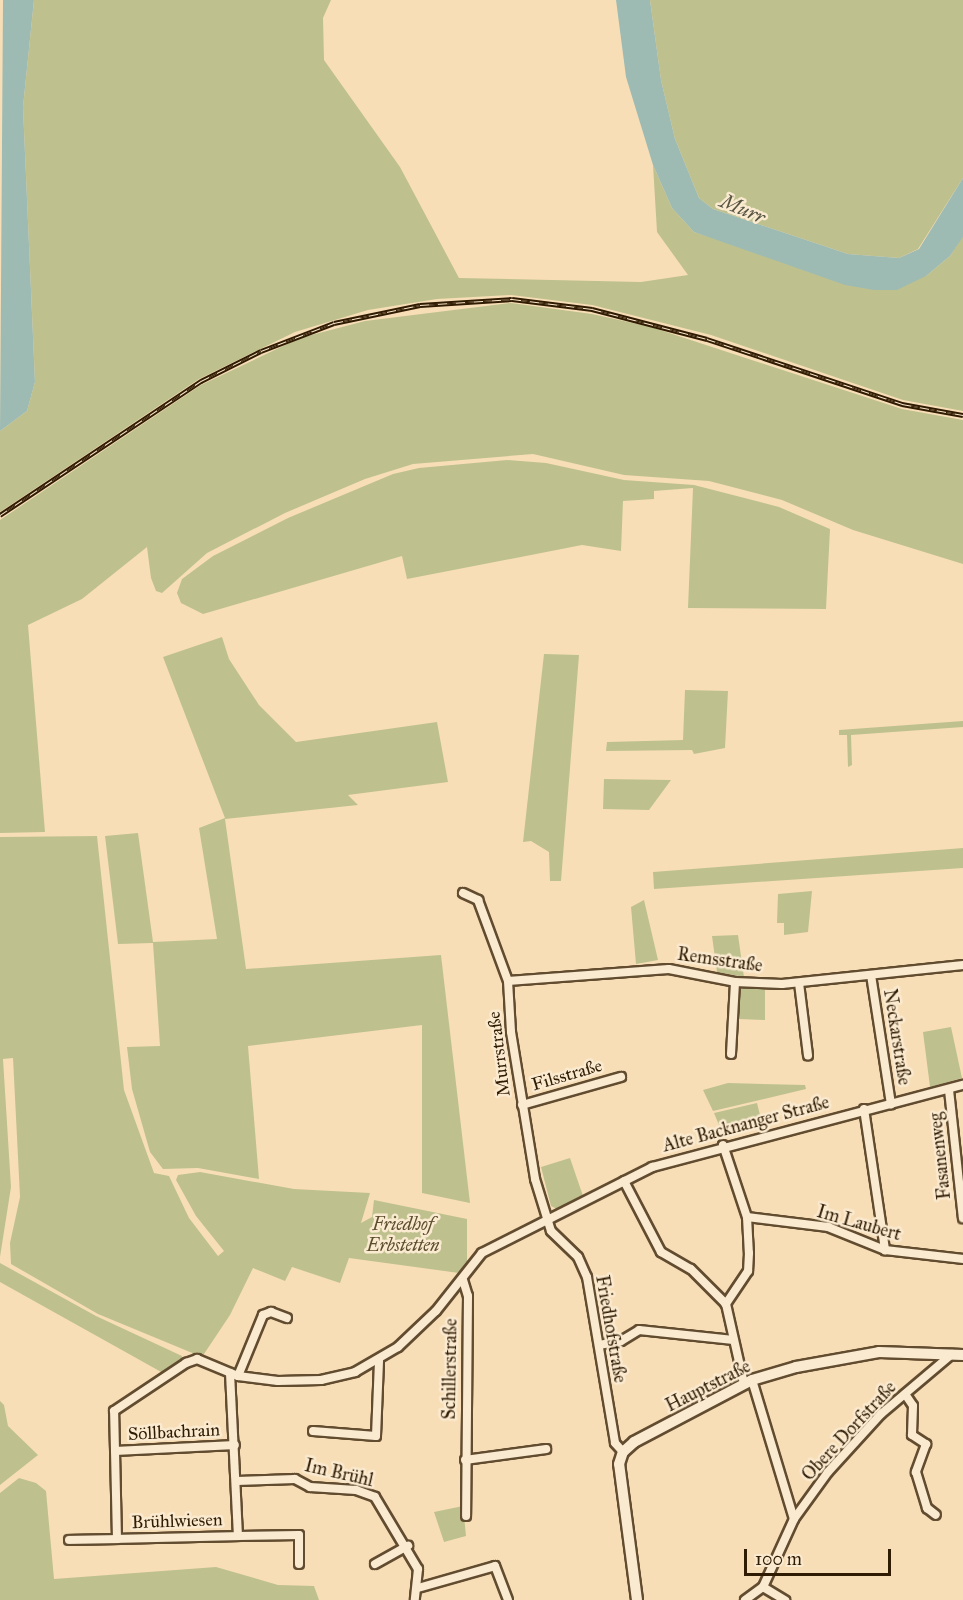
<!DOCTYPE html>
<html>
<head>
<meta charset="utf-8">
<style>
	body { margin:0 }
	#map { position:relative; width:963px; height:1600px; overflow:hidden; background:#f8deb7; font-family:"IM FELL Great Primer",serif }
	div>[style] { position:absolute }
	.green>* { inset:0; background:#bec18e }
	.water>* { inset:0; background:#9ebbb3 }
	.roads { filter:drop-shadow(2px 0 #624c30) drop-shadow(-2px 0 #624c30) drop-shadow(0 2px #624c30) drop-shadow(0 -2px #624c30) }
	.minor>* { height:8px; margin:-4px; padding:0 4px; transform-origin:4px; border-radius:4px; background:#faead0 }
	.tertiary>* { height:10px; margin:-5px; padding:0 5px; transform-origin:5px; border-radius:5px; background:#faead0 }
	.rail>* { height:5px; margin-top:-2.5px; transform-origin:0; background:repeating-linear-gradient(90deg,#faead0 0 9px,#301b03 0 18px); box-sizing:border-box; border-block:2px solid #301b03 }
	span { translate:-50% -50%; white-space:nowrap; text-align:center; line-height:1.15; -webkit-text-stroke:5px #faead0; paint-order:stroke }
	.street-label { font-size:18px; color:#301b03 }
	.park-label { font-size:18px; color:#5b4d2d; font-style:italic }
	.water-label { font-size:20px; color:#565341; font-style:italic }
	.scale { position:absolute; left:744px; top:1549px; width:147px; height:27px; box-sizing:border-box; border:3px solid #301b03; border-top:0; padding-left:8px; font-size:18px; line-height:21px; white-space:nowrap; color:#301b03; -webkit-text-stroke:4px #faead0; paint-order:stroke }
</style>
</head>
<body>
<div id="map">
	<div class="green">
		<i style="clip-path:polygon(34px 0,331px 0,323px 18px,324px 60px,400px 167px,459px 278px,641px 282px,688px 275px,657px 232px,653px 165px,672px 208px,694px 232px,776px 258px,926px 276px,950px 256px,963px 236px,963px 411px,903px 400px,711px 335px,592px 305px,511px 295px,437px 299px,368px 310px,295px 332px,199px 379px,0 512px,0 431px,27px 411px,35px 382px,23px 107px)"></i>
		<i style="clip-path:polygon(650px 0,963px 0,963px 178px,918px 249px,899px 258px,848px 254px,713px 209px,699px 198px,675px 139px,661px 80px)"></i>
		<i style="clip-path:polygon(511px 303px,592px 314px,651px 327px,902px 409px,963px 420px,963px 564px,853px 530px,782px 500px,709px 481px,624px 475px,533px 454px,413px 464px,365px 479px,285px 513px,207px 553px,162px 593px,156px 591px,151px 578px,147px 547px,82px 599px,28px 625px,45px 832px,0 833px,0 520px,201px 385px,300px 338px,365px 321px)"></i>
		<i style="clip-path:polygon(507px 460px,546px 463px,624px 480px,694px 485px,779px 507px,830px 529px,826px 609px,688px 608px,693px 488px,654px 491px,654px 499px,623px 501px,621px 551px,582px 545px,407px 579px,402px 556px,203px 614px,181px 603px,177px 593px,182px 579px,213px 556px,288px 518px,393px 474px,419px 468px)"></i>
		<i style="clip-path:polygon(222px 637px,229px 659px,259px 705px,296px 742px,437px 722px,448px 782px,348px 795px,358px 805px,225px 819px,246px 969px,441px 955px,470px 1203px,422px 1193px,422px 1025px,248px 1046px,259px 1179px,198px 1168px,163px 1169px,150px 1152px,132px 1089px,127px 1047px,160px 1046px,153px 943px,118px 944px,105px 836px,138px 833px,153px 942px,217px 939px,199px 828px,225px 818px,163px 657px)"></i>
		<i style="clip-path:polygon(544px 654px,579px 655px,561px 881px,550px 881px,549px 852px,531px 841px,523px 842px)"></i>
		<i style="clip-path:polygon(685px 690px,728px 691px,725px 748px,694px 754px,692px 750px,606px 751px,607px 742px,683px 740px)"></i>
		<i style="clip-path:polygon(963px 721px,963px 727px,851px 735px,852px 765px,848px 767px,847px 735px,839px 735px,839px 730px)"></i>
		<i style="clip-path:polygon(604px 779px,671px 780px,649px 810px,603px 809px)"></i>
		<i style="clip-path:polygon(97px 836px,124px 1090px,154px 1173px,169px 1176px,189px 1218px,218px 1256px,224px 1251px,196px 1216px,176px 1180px,178px 1175px,200px 1172px,294px 1189px,370px 1193px,361px 1223px,372px 1217px,374px 1200px,467px 1219px,467px 1262px,459px 1273px,349px 1258px,340px 1283px,292px 1267px,285px 1281px,253px 1268px,230px 1315px,202px 1357px,98px 1314px,11px 1264px,10px 1243px,20px 1197px,13px 1058px,3px 1059px,11px 1187px,0 1257px,0 837px)"></i>
		<i style="clip-path:polygon(963px 848px,963px 868px,654px 889px,653px 872px)"></i>
		<i style="clip-path:polygon(812px 891px,808px 932px,784px 935px,784px 923px,777px 923px,778px 894px)"></i>
		<i style="clip-path:polygon(644px 900px,658px 960px,636px 964px,631px 907px)"></i>
		<i style="clip-path:polygon(738px 935px,744px 977px,717px 972px,712px 936px)"></i>
		<i style="clip-path:polygon(741px 988px,765px 989px,765px 1020px,738px 1019px)"></i>
		<i style="clip-path:polygon(951px 1027px,962px 1078px,930px 1087px,923px 1032px)"></i>
		<i style="clip-path:polygon(728px 1083px,805px 1085px,806px 1089px,713px 1111px,703px 1090px)"></i>
		<i style="clip-path:polygon(757px 1103px,763px 1127px,724px 1137px,714px 1113px)"></i>
		<i style="clip-path:polygon(570px 1158px,583px 1196px,557px 1209px,551px 1206px,541px 1167px)"></i>
		<i style="clip-path:polygon(0 1263px,96px 1316px,182px 1356px,181px 1361px,163px 1373px,0 1282px)"></i>
		<i style="clip-path:polygon(0 1401px,4px 1405px,8px 1426px,38px 1455px,0 1485px)"></i>
		<i style="clip-path:polygon(19px 1478px,36px 1483px,46px 1491px,54px 1579px,216px 1567px,278px 1585px,314px 1586px,319px 1600px,0 1600px,0 1493px)"></i>
		<i style="clip-path:polygon(463px 1506px,466px 1536px,444px 1542px,434px 1512px)"></i>
	</div>
	<div class="water">
		<i style="clip-path:polygon(3px 0,34px 0,23px 107px,35px 382px,27px 411px,0 431px)"></i>
		<i style="clip-path:polygon(616px 0,650px 0,661px 80px,675px 139px,699px 198px,713px 209px,848px 254px,899px 258px,919px 249px,963px 178px,963px 237px,950px 256px,926px 276px,897px 290px,874px 290px,845px 285px,694px 232px,672px 208px,653px 165px,626px 77px)"></i>
	</div>
	<div class="roads">
		<div class="minor">
			<i style="left:463px;top:893px;width:17px;rotate:25deg"></i>
			<i style="left:478px;top:900px;width:86px;rotate:69.7deg"></i>
			<i style="left:508px;top:981px;width:51px;rotate:86.6deg"></i>
			<i style="left:511px;top:1032px;width:149px;rotate:80.7deg"></i>
			<i style="left:535px;top:1179px;width:54px;rotate:72.9deg"></i>
			<i style="left:551px;top:1231px;width:37px;rotate:44deg"></i>
			<i style="left:578px;top:1257px;width:22px;rotate:66deg"></i>
			<i style="left:587px;top:1277px;width:168px;rotate:80.4deg"></i>
			<i style="left:615px;top:1443px;width:12px;rotate:48deg"></i>
			<i style="left:871px;top:975px;width:131px;rotate:81.2deg"></i>
			<i style="left:508px;top:981px;width:161px;rotate:-4.3deg"></i>
			<i style="left:669px;top:969px;width:67px;rotate:11.1deg"></i>
			<i style="left:735px;top:982px;width:47px;rotate:2.4deg"></i>
			<i style="left:782px;top:984px;width:182px;rotate:-6deg"></i>
			<i style="left:799px;top:983px;width:73px;rotate:82.9deg"></i>
			<i style="left:731px;top:1054px;width:72px;rotate:-86.8deg"></i>
			<i style="left:949px;top:1090px;width:129px;rotate:83.8deg"></i>
			<i style="left:522px;top:1105px;width:103px;rotate:-15.8deg"></i>
			<i style="left:864px;top:1109px;width:143px;rotate:81.5deg"></i>
			<i style="left:723px;top:1145px;width:76px;rotate:71.6deg"></i>
			<i style="left:747px;top:1217px;width:36px;rotate:87deg"></i>
			<i style="left:749px;top:1253px;width:18px;rotate:93deg"></i>
			<i style="left:748px;top:1271px;width:40px;rotate:124deg"></i>
			<i style="left:624px;top:1181px;width:80px;rotate:62.5deg"></i>
			<i style="left:661px;top:1252px;width:34px;rotate:30deg"></i>
			<i style="left:691px;top:1269px;width:49px;rotate:45deg"></i>
			<i style="left:726px;top:1304px;width:82px;rotate:77.3deg"></i>
			<i style="left:747px;top:1217px;width:82px;rotate:7deg"></i>
			<i style="left:828px;top:1227px;width:61px;rotate:22deg"></i>
			<i style="left:885px;top:1250px;width:79px;rotate:6.6deg"></i>
			<i style="left:463px;top:1280px;width:17px;rotate:73deg"></i>
			<i style="left:468px;top:1296px;width:220px;rotate:90.5deg"></i>
			<i style="left:599px;top:1345px;width:22px;rotate:-10deg"></i>
			<i style="left:621px;top:1341px;width:21px;rotate:-31deg"></i>
			<i style="left:639px;top:1330px;width:95px;rotate:6.1deg"></i>
			<i style="left:230px;top:1373px;width:163px;rotate:87.2deg"></i>
			<i style="left:238px;top:1536px;width:121px;rotate:178.6deg"></i>
			<i style="left:117px;top:1539px;width:128px;rotate:-91.3deg"></i>
			<i style="left:114px;top:1411px;width:87px;rotate:-33.7deg"></i>
			<i style="left:186px;top:1363px;width:12px;rotate:-20deg"></i>
			<i style="left:197px;top:1359px;width:44px;rotate:22.5deg"></i>
			<i style="left:238px;top:1376px;width:40px;rotate:7.1deg"></i>
			<i style="left:278px;top:1381px;width:43px;rotate:-1.3deg"></i>
			<i style="left:321px;top:1380px;width:35px;rotate:-13deg"></i>
			<i style="left:355px;top:1372px;width:50px;rotate:-30.2deg"></i>
			<i style="left:398px;top:1347px;width:52px;rotate:-43.5deg"></i>
			<i style="left:436px;top:1311px;width:74px;rotate:-51.6deg"></i>
			<i style="left:482px;top:1253px;width:191px;rotate:-26.8deg"></i>
			<i style="left:652px;top:1167px;width:322px;rotate:-14.8deg"></i>
			<i style="left:238px;top:1376px;width:66px;rotate:-67.7deg"></i>
			<i style="left:263px;top:1315px;width:9px;rotate:-21deg"></i>
			<i style="left:271px;top:1312px;width:17px;rotate:21deg"></i>
			<i style="left:752px;top:1380px;width:145px;rotate:73.2deg"></i>
			<i style="left:905px;top:1394px;width:14px;rotate:56deg"></i>
			<i style="left:913px;top:1406px;width:29px;rotate:92deg"></i>
			<i style="left:912px;top:1435px;width:17px;rotate:33deg"></i>
			<i style="left:926px;top:1444px;width:30px;rotate:110deg"></i>
			<i style="left:916px;top:1472px;width:38px;rotate:73deg"></i>
			<i style="left:927px;top:1508px;width:11px;rotate:38deg"></i>
			<i style="left:313px;top:1431px;width:63px;rotate:4.5deg"></i>
			<i style="left:376px;top:1436px;width:75px;rotate:-87.7deg"></i>
			<i style="left:115px;top:1451px;width:120px;rotate:-2.9deg"></i>
			<i style="left:465px;top:1460px;width:82px;rotate:-7.7deg"></i>
			<i style="left:237px;top:1481px;width:58px;rotate:-2deg"></i>
			<i style="left:295px;top:1479px;width:17px;rotate:28deg"></i>
			<i style="left:310px;top:1487px;width:46px;rotate:3.7deg"></i>
			<i style="left:356px;top:1490px;width:20px;rotate:20deg"></i>
			<i style="left:375px;top:1497px;width:84px;rotate:59.2deg"></i>
			<i style="left:418px;top:1569px;width:31px;rotate:96deg"></i>
			<i style="left:238px;top:1536px;width:61px;rotate:-0.9deg"></i>
			<i style="left:299px;top:1535px;width:29px;rotate:90deg"></i>
			<i style="left:69px;top:1540px;width:48px;rotate:-1.2deg"></i>
			<i style="left:375px;top:1564px;width:38px;rotate:-29deg"></i>
			<i style="left:763px;top:1587px;width:26px;rotate:31deg"></i>
			<i style="left:418px;top:1588px;width:80px;rotate:-15.9deg"></i>
			<i style="left:495px;top:1566px;width:36px;rotate:69deg"></i>
			<i style="left:745px;top:1600px;width:22px;rotate:-36deg"></i>
			<i style="left:763px;top:1587px;width:75px;rotate:-65.5deg"></i>
			<i style="left:794px;top:1519px;width:58px;rotate:-54.1deg"></i>
			<i style="left:828px;top:1472px;width:79px;rotate:-47.6deg"></i>
			<i style="left:881px;top:1414px;width:93px;rotate:-40.2deg"></i>
		</div>
		<div class="tertiary">
			<i style="left:637px;top:1600px;width:137px;rotate:-97.5deg"></i>
			<i style="left:619px;top:1464px;width:13px;rotate:-72deg"></i>
			<i style="left:623px;top:1452px;width:15px;rotate:-42deg"></i>
			<i style="left:634px;top:1442px;width:133px;rotate:-27.7deg"></i>
			<i style="left:752px;top:1380px;width:46px;rotate:-16.5deg"></i>
			<i style="left:796px;top:1367px;width:84px;rotate:-10.2deg"></i>
			<i style="left:879px;top:1352px;width:84px;rotate:2deg"></i>
		</div>
	</div>
	<div class="rail">
		<i style="left:0;top:515px;width:242px;rotate:-33.7deg"></i>
		<i style="left:201px;top:381px;width:67px;rotate:-26.6deg"></i>
		<i style="left:261px;top:351px;width:78px;rotate:-21deg"></i>
		<i style="left:334px;top:323px;width:88px;rotate:-11.8deg"></i>
		<i style="left:420px;top:305px;width:92px;rotate:-3.7deg"></i>
		<i style="left:512px;top:299px;width:81px;rotate:7.1deg"></i>
		<i style="left:592px;top:309px;width:119px;rotate:14.6deg"></i>
		<i style="left:707px;top:339px;width:206px;rotate:18.4deg"></i>
		<i style="left:902px;top:404px;width:62px;rotate:10.2deg"></i>
	</div>
	<div class="street-label">
		<span style="left:720px;top:960px;rotate:8deg">Remsstraße</span>
		<span style="left:897px;top:1037px;rotate:81deg">Neckarstraße</span>
		<span style="left:499px;top:1054px;rotate:-97deg">Murrstraße</span>
		<span style="left:567px;top:1075px;rotate:-16deg">Filsstraße</span>
		<span style="left:746px;top:1124px;rotate:-15deg">Alte Backnanger Straße</span>
		<span style="left:940px;top:1156px;rotate:-96deg">Fasanenweg</span>
		<span style="left:859px;top:1223px;rotate:16deg">Im Laubert</span>
		<span style="left:611px;top:1329px;rotate:80deg">Friedhofstraße</span>
		<span style="left:450px;top:1369px;rotate:-89deg">Schillerstraße</span>
		<span style="left:708px;top:1386px;rotate:-27deg">Hauptstraße</span>
		<span style="left:849px;top:1431px;rotate:-47deg">Obere Dorfstraße</span>
		<span style="left:174px;top:1432px;rotate:-3deg">Söllbachrain</span>
		<span style="left:339px;top:1473px;rotate:13deg">Im Brühl</span>
		<span style="left:177px;top:1521px;rotate:-2deg">Brühlwiesen</span>
	</div>
	<div class="park-label">
		<span style="left:403px;top:1235px">Friedhof<br>Erbstetten</span>
	</div>
	<div class="water-label">
		<span style="left:743px;top:209px;rotate:23deg">Murr</span>
	</div>
	<div class="scale">100 m</div>
</div>
</body>
</html>
